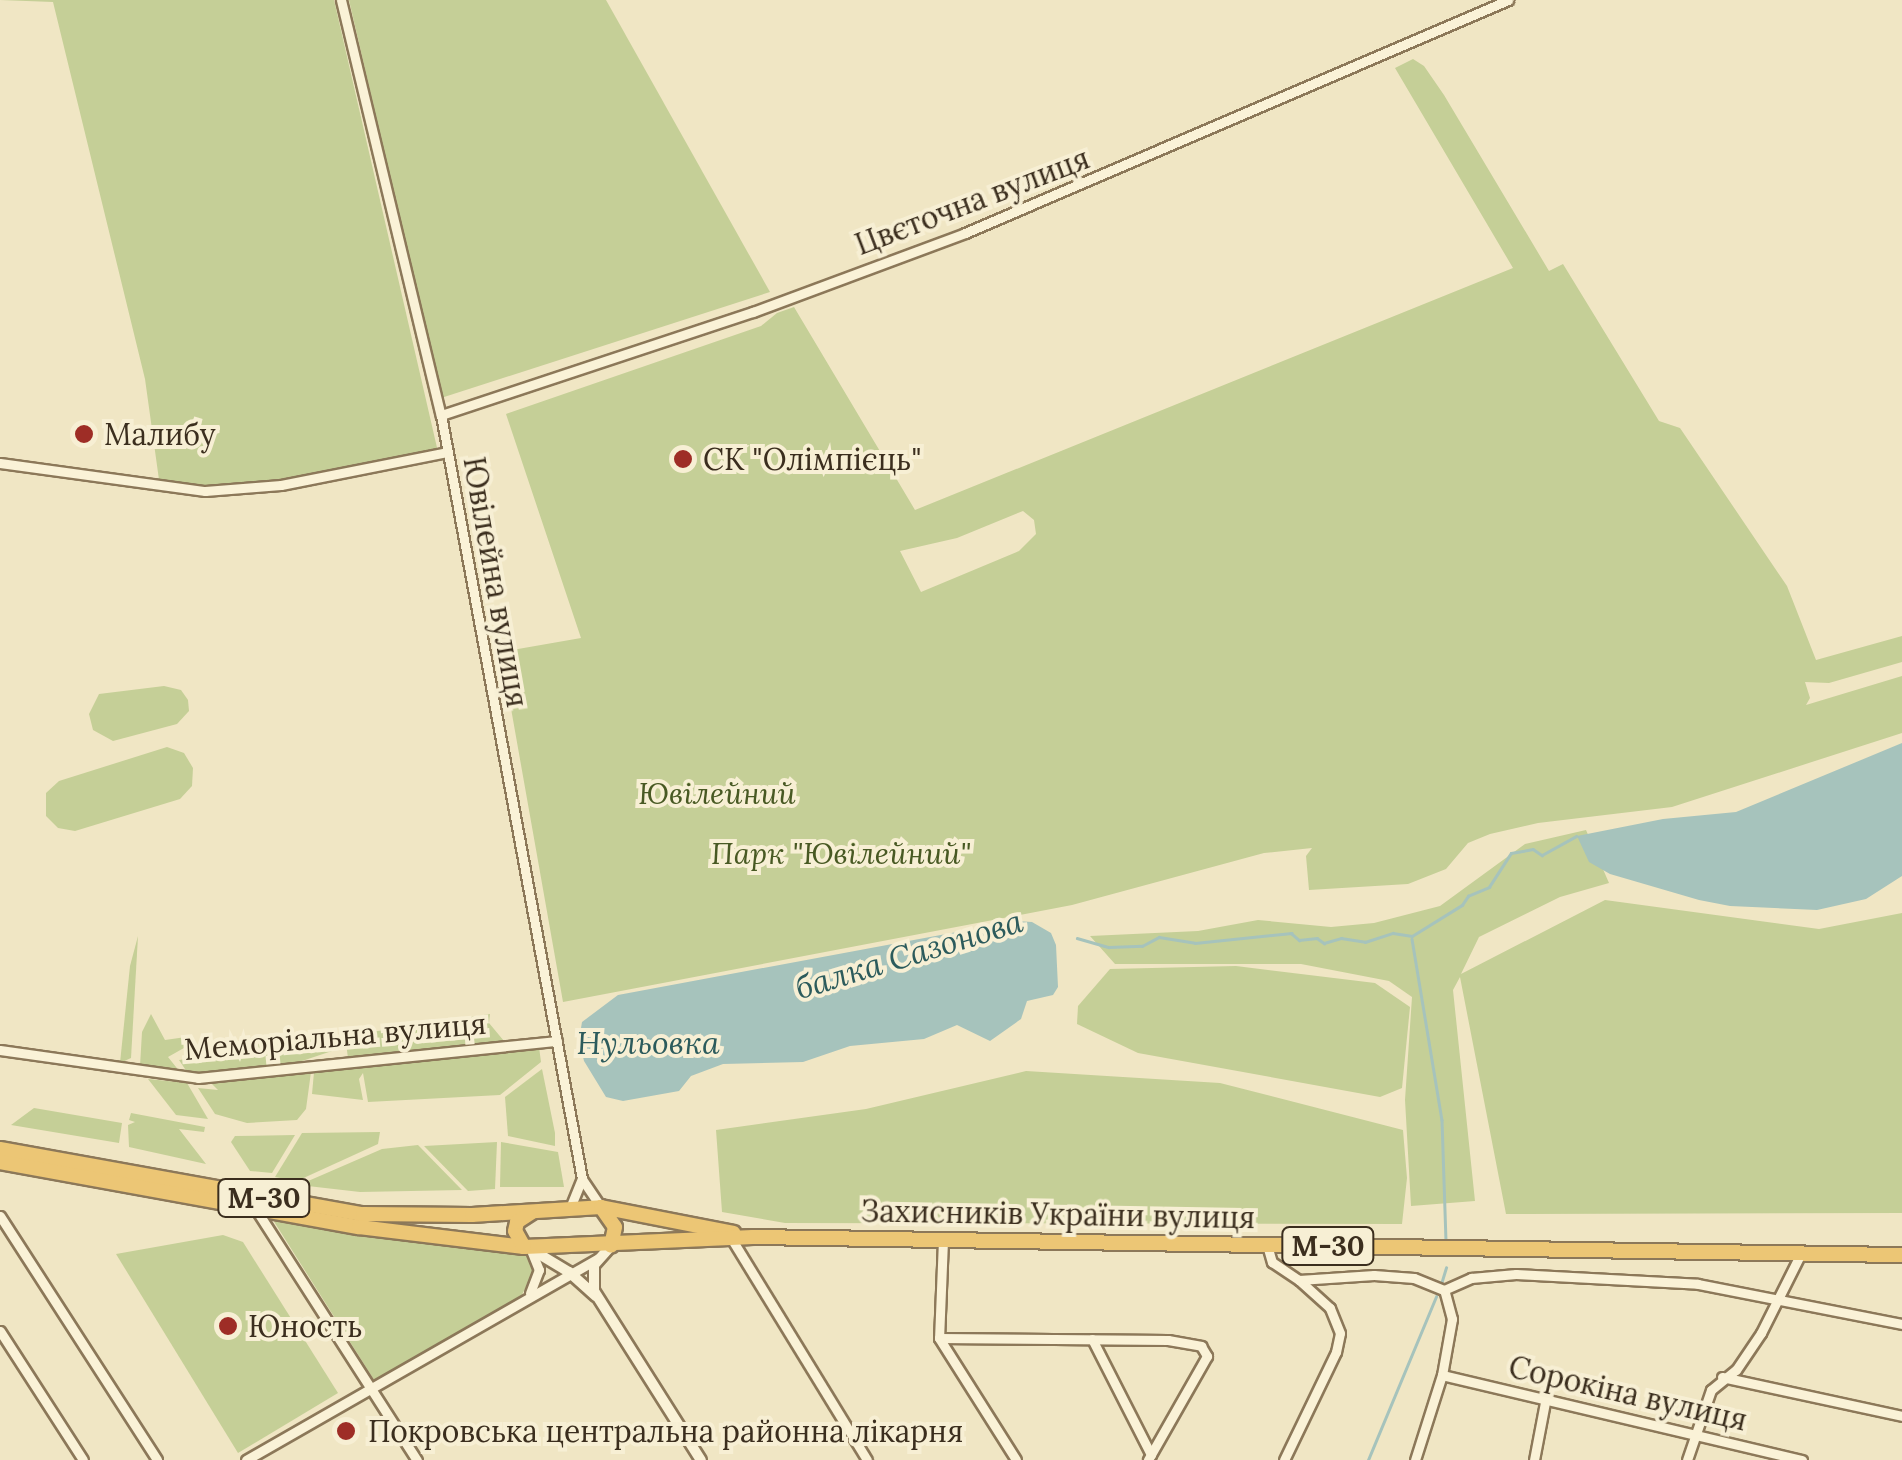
<!DOCTYPE html>
<html>
<head>
<meta charset="utf-8">
<style>
	body { margin:0 }
	#map { position:relative; width:1902px; height:1460px; overflow:hidden; background:#f0e6c4; font-family:Lora,serif }
	div>[style] { position:absolute }
	.green>* { inset:0; background:#c5cf97 }
	.water>* { inset:0; background:#a6c3bc }
	.stream>* { height:2.5px; margin:-1.25px; padding:0 1.25px; transform-origin:1.25px; border-radius:1.25px; background:#a6c3bc }
	.roads { filter:drop-shadow(2px 0 #8c7859) drop-shadow(-2px 0 #8c7859) drop-shadow(0 2px #8c7859) drop-shadow(0 -2px #8c7859) }
	.minor>* { height:9px; margin:-4.5px; padding:0 4.5px; transform-origin:4.5px; border-radius:4.5px; background:#faf2d7 }
	.tertiary>* { height:10px; margin:-5px; padding:0 5px; transform-origin:5px; border-radius:5px; background:#faf2d7 }
	.trunk>* { height:14px; margin:-7px; padding:0 7px; transform-origin:7px; border-radius:7px; background:#ecc675 }
	.dots>* { width:28px; height:28px; translate:-50% -50%; box-sizing:border-box; border:5px solid #f7efd4; border-radius:50% }
	span { translate:-50% -50%; white-space:nowrap; text-align:center; line-height:1.15; -webkit-text-stroke:8px #f7efd4; paint-order:stroke }
	.shield-label span { padding:2px 8px; background:#f7efd4; border:2px solid; border-radius:8px; -webkit-text-stroke-width:0 }
	.shield-label { font-size:28px; color:#3b2e1e; font-weight:700 }
	.street-label { font-size:30px; color:#3b2e1e }
	.poi-label { font-size:30px; color:#3b2e1e }
	.left { translate:0 -50%; text-align:left }
	.park-label { font-size:30px; color:#485923; font-style:italic }
	.water-label { font-size:32px; color:#2c5b5c; font-style:italic }
</style>
</head>
<body>
<div id="map">
	<div class="green">
		<i style="clip-path:polygon(0 0,334px 0,438px 452px,243px 490px,160px 487px,145px 379px,53px 2px)"></i>
		<i style="clip-path:polygon(349px 0,606px 0,770px 292px,441px 398px)"></i>
		<i style="clip-path:polygon(evenodd,1413px 59px,1424px 66px,1444px 95px,1549px 271px,1563px 264px,1659px 421px,1680px 428px,1787px 586px,1816px 660px,1902px 636px,1902px 662px,1829px 683px,1805px 682px,1810px 698px,1806px 705px,1902px 676px,1902px 733px,1672px 807px,1538px 823px,1490px 834px,1468px 843px,1446px 869px,1408px 884px,1309px 890px,1306px 856px,1312px 848px,1264px 853px,1072px 905px,563px 1002px,501px 652px,581px 638px,506px 414px,761px 326px,777px 313px,794px 307px,915px 510px,1513px 268px,1395px 68px,1413px 59px,1023px 511px,1034px 520px,1036px 534px,1019px 551px,921px 592px,900px 551px,957px 538px,1023px 511px)"></i>
		<i style="clip-path:polygon(164px 686px,181px 690px,188px 700px,189px 711px,177px 724px,113px 741px,93px 730px,89px 714px,99px 694px)"></i>
		<i style="clip-path:polygon(167px 747px,184px 753px,193px 768px,192px 786px,180px 799px,75px 831px,58px 828px,46px 816px,46px 793px,59px 781px)"></i>
		<i style="clip-path:polygon(1586px 830px,1609px 883px,1560px 897px,1479px 937px,1461px 974px,1605px 900px,1819px 929px,1902px 913px,1902px 1213px,1506px 1214px,1460px 977px,1453px 990px,1475px 1201px,1411px 1206px,1405px 1100px,1412px 997px,1389px 981px,1301px 964px,1115px 964px,1090px 936px,1198px 931px,1258px 920px,1331px 927px,1374px 923px,1440px 906px,1525px 844px)"></i>
		<i style="clip-path:polygon(138px 936px,131px 1058px,120px 1063px,130px 966px)"></i>
		<i style="clip-path:polygon(1236px 966px,1375px 983px,1410px 1007px,1402px 1088px,1380px 1097px,1138px 1053px,1077px 1024px,1078px 1006px,1110px 969px)"></i>
		<i style="clip-path:polygon(151px 1014px,165px 1040px,186px 1037px,191px 1044px,168px 1057px,180px 1072px,140px 1066px,142px 1032px)"></i>
		<i style="clip-path:polygon(490px 1014px,489px 1023px,504px 1041px,348px 1058px,345px 1036px)"></i>
		<i style="clip-path:polygon(257px 1036px,337px 1038px,338px 1049px,293px 1064px,296px 1072px,311px 1072px,306px 1109px,297px 1120px,247px 1123px,215px 1114px,198px 1088px,218px 1090px,210px 1082px,215px 1081px,212px 1072px,187px 1072px,179px 1060px,209px 1056px,209px 1048px)"></i>
		<i style="clip-path:polygon(539px 1047px,541px 1062px,500px 1095px,368px 1102px,363px 1073px,359px 1079px,363px 1100px,312px 1094px,314px 1072px)"></i>
		<i style="clip-path:polygon(542px 1069px,555px 1133px,555px 1146px,508px 1136px,505px 1097px)"></i>
		<i style="clip-path:polygon(1026px 1071px,1220px 1083px,1403px 1130px,1407px 1178px,1402px 1224px,785px 1223px,722px 1212px,716px 1130px,866px 1109px)"></i>
		<i style="clip-path:polygon(148px 1079px,187px 1083px,208px 1119px,176px 1115px)"></i>
		<i style="clip-path:polygon(34px 1108px,122px 1123px,119px 1143px,11px 1125px)"></i>
		<i style="clip-path:polygon(131px 1113px,205px 1127px,204px 1132px,179px 1129px,206px 1164px,129px 1147px,128px 1125px,135px 1122px,129px 1120px)"></i>
		<i style="clip-path:polygon(380px 1132px,378px 1144px,297px 1181px,275px 1177px,302px 1133px)"></i>
		<i style="clip-path:polygon(295px 1135px,272px 1173px,250px 1171px,231px 1142px,235px 1136px)"></i>
		<i style="clip-path:polygon(497px 1142px,495px 1189px,468px 1191px,424px 1146px)"></i>
		<i style="clip-path:polygon(501px 1142px,558px 1152px,564px 1187px,500px 1187px)"></i>
		<i style="clip-path:polygon(418px 1145px,462px 1190px,360px 1192px,299px 1185px,382px 1149px)"></i>
		<i style="clip-path:polygon(273px 1220px,358px 1236px,525px 1254px,536px 1265px,521px 1297px,376px 1383px)"></i>
		<i style="clip-path:polygon(223px 1235px,243px 1242px,338px 1393px,238px 1453px,116px 1254px)"></i>
	</div>
	<div class="water">
		<i style="clip-path:polygon(1902px 743px,1902px 876px,1866px 899px,1817px 910px,1730px 906px,1699px 900px,1610px 874px,1589px 862px,1577px 836px,1663px 819px,1736px 812px)"></i>
		<i style="clip-path:polygon(1016px 921px,1032px 922px,1051px 933px,1056px 945px,1058px 987px,1053px 995px,1027px 1001px,1021px 1019px,990px 1041px,957px 1025px,924px 1039px,850px 1046px,803px 1062px,723px 1064px,691px 1076px,679px 1091px,623px 1101px,606px 1097px,584px 1061px,579px 1040px,582px 1022px,618px 995px)"></i>
	</div>
	<div class="stream">
		<i style="left:1077px;top:938px;width:33px;rotate:16deg"></i>
		<i style="left:1109px;top:947px;width:33px;rotate:-2deg"></i>
		<i style="left:1142px;top:946px;width:19px;rotate:-28deg"></i>
		<i style="left:1159px;top:937px;width:36px;rotate:9deg"></i>
		<i style="left:1195px;top:943px;width:97px;rotate:-5.9deg"></i>
		<i style="left:1291px;top:933px;width:11px;rotate:41deg"></i>
		<i style="left:1299px;top:940px;width:18px;rotate:-6deg"></i>
		<i style="left:1317px;top:938px;width:9px;rotate:36deg"></i>
		<i style="left:1324px;top:943px;width:18px;rotate:-16deg"></i>
		<i style="left:1341px;top:938px;width:24px;rotate:9deg"></i>
		<i style="left:1365px;top:942px;width:29px;rotate:-18deg"></i>
		<i style="left:1393px;top:933px;width:19px;rotate:9deg"></i>
		<i style="left:1412px;top:936px;width:59px;rotate:-31.8deg"></i>
		<i style="left:1462px;top:905px;width:11px;rotate:-56deg"></i>
		<i style="left:1468px;top:896px;width:23px;rotate:-23deg"></i>
		<i style="left:1489px;top:887px;width:40px;rotate:-57.1deg"></i>
		<i style="left:1511px;top:853px;width:22px;rotate:-10deg"></i>
		<i style="left:1533px;top:849px;width:11px;rotate:34deg"></i>
		<i style="left:1542px;top:855px;width:39px;rotate:-29deg"></i>
		<i style="left:1412px;top:939px;width:183px;rotate:80.6deg"></i>
		<i style="left:1442px;top:1120px;width:119px;rotate:88.1deg"></i>
		<i style="left:1441px;top:1284px;width:17px;rotate:-73deg"></i>
		<i style="left:1368px;top:1460px;width:177px;rotate:-67.4deg"></i>
	</div>
	<div class="roads">
		<div class="minor">
			<i style="left:341px;top:0;width:427px;rotate:76.5deg"></i>
			<i style="left:441px;top:415px;width:777px;rotate:79.54deg"></i>
			<i style="left:582px;top:1179px;width:34px;rotate:56deg"></i>
			<i style="left:441px;top:415px;width:329px;rotate:-18.3deg"></i>
			<i style="left:753px;top:312px;width:226px;rotate:-20.4deg"></i>
			<i style="left:965px;top:233px;width:591px;rotate:-23.22deg"></i>
			<i style="left:0;top:463px;width:207px;rotate:7.8deg"></i>
			<i style="left:205px;top:491px;width:76px;rotate:-4.5deg"></i>
			<i style="left:281px;top:485px;width:169px;rotate:-11.2deg"></i>
			<i style="left:0;top:1050px;width:200px;rotate:8deg"></i>
			<i style="left:198px;top:1078px;width:361px;rotate:-5.9deg"></i>
			<i style="left:255px;top:1208px;width:300px;rotate:57.3deg"></i>
			<i style="left:570px;top:1208px;width:31px;rotate:-68deg"></i>
			<i style="left:0;top:1216px;width:290px;rotate:57.2deg"></i>
			<i style="left:731px;top:1238px;width:260px;rotate:58.5deg"></i>
			<i style="left:943px;top:1240px;width:98px;rotate:92.3deg"></i>
			<i style="left:939px;top:1338px;width:144px;rotate:57.7deg"></i>
			<i style="left:1267px;top:1245px;width:18px;rotate:74deg"></i>
			<i style="left:1272px;top:1262px;width:32px;rotate:34deg"></i>
			<i style="left:1299px;top:1280px;width:75px;rotate:-3.8deg"></i>
			<i style="left:1374px;top:1275px;width:40px;rotate:4.3deg"></i>
			<i style="left:1414px;top:1278px;width:32px;rotate:22deg"></i>
			<i style="left:1444px;top:1290px;width:30px;rotate:-24deg"></i>
			<i style="left:1471px;top:1278px;width:45px;rotate:-5.1deg"></i>
			<i style="left:1516px;top:1274px;width:182px;rotate:3.1deg"></i>
			<i style="left:1698px;top:1284px;width:208px;rotate:11.1deg"></i>
			<i style="left:530px;top:1293px;width:25px;rotate:-69deg"></i>
			<i style="left:539px;top:1270px;width:22px;rotate:-112deg"></i>
			<i style="left:0;top:1331px;width:153px;rotate:57.2deg"></i>
			<i style="left:939px;top:1338px;width:229px;rotate:0.5deg"></i>
			<i style="left:1168px;top:1340px;width:34px;rotate:10deg"></i>
			<i style="left:1201px;top:1346px;width:12px;rotate:59deg"></i>
			<i style="left:1207px;top:1356px;width:120px;rotate:119.6deg"></i>
			<i style="left:1092px;top:1339px;width:130px;rotate:63deg"></i>
			<i style="left:1442px;top:1375px;width:370px;rotate:13.3deg"></i>
			<i style="left:1722px;top:1377px;width:184px;rotate:12.2deg"></i>
			<i style="left:246px;top:1460px;width:406px;rotate:-29.8deg"></i>
			<i style="left:1284px;top:1460px;width:120px;rotate:-64.3deg"></i>
			<i style="left:1336px;top:1352px;width:19px;rotate:-78deg"></i>
			<i style="left:1340px;top:1333px;width:27px;rotate:-112deg"></i>
			<i style="left:1330px;top:1308px;width:42px;rotate:-137.9deg"></i>
			<i style="left:1415px;top:1460px;width:89px;rotate:-72.4deg"></i>
			<i style="left:1442px;top:1375px;width:57px;rotate:-79.9deg"></i>
			<i style="left:1452px;top:1319px;width:30px;rotate:-105deg"></i>
			<i style="left:1534px;top:1460px;width:64px;rotate:-79.2deg"></i>
			<i style="left:1687px;top:1460px;width:74px;rotate:-71.1deg"></i>
			<i style="left:1711px;top:1390px;width:32px;rotate:-39deg"></i>
			<i style="left:1736px;top:1370px;width:45px;rotate:-56deg"></i>
			<i style="left:1761px;top:1333px;width:89px;rotate:-63.4deg"></i>
		</div>
		<div class="tertiary">
			<i style="left:611px;top:1246px;width:25px;rotate:132deg"></i>
			<i style="left:594px;top:1265px;width:26px;rotate:90deg"></i>
			<i style="left:594px;top:1291px;width:200px;rotate:57.7deg"></i>
			<i style="left:529px;top:1248px;width:47px;rotate:31deg"></i>
			<i style="left:569px;top:1272px;width:36px;rotate:42deg"></i>
		</div>
		<div class="trunk">
			<i style="left:0;top:1149px;width:369px;rotate:10.2deg"></i>
			<i style="left:363px;top:1214px;width:109px;rotate:0.5deg"></i>
			<i style="left:472px;top:1215px;width:129px;rotate:-3.5deg"></i>
			<i style="left:601px;top:1207px;width:135px;rotate:11.1deg"></i>
			<i style="left:0;top:1162px;width:365px;rotate:10.3deg"></i>
			<i style="left:359px;top:1227px;width:166px;rotate:6.9deg"></i>
			<i style="left:524px;top:1247px;width:229px;rotate:-2.5deg"></i>
			<i style="left:753px;top:1237px;width:1149px;rotate:0.9deg"></i>
			<i style="left:601px;top:1207px;width:24px;rotate:55deg"></i>
			<i style="left:615px;top:1227px;width:19px;rotate:102deg"></i>
			<i style="left:524px;top:1247px;width:18px;rotate:-119deg"></i>
			<i style="left:515px;top:1231px;width:9px;rotate:-77deg"></i>
			<i style="left:517px;top:1222px;width:17px;rotate:-33deg"></i>
		</div>
	</div>
	<div class="dots">
		<i style="left:84px;top:434px;background:#9e2d26"></i>
		<i style="left:683px;top:459px;background:#9e2d26"></i>
		<i style="left:228px;top:1326px;background:#9e2d26"></i>
		<i style="left:346px;top:1431px;background:#9e2d26"></i>
	</div>
	<div class="shield-label">
		<span style="left:264px;top:1198px">М-30</span>
		<span style="left:1328px;top:1246px">М-30</span>
	</div>
	<div class="street-label">
		<span style="left:972px;top:201px;rotate:-21deg">Цвєточна вулиця</span>
		<span style="left:496px;top:582px;rotate:80deg">Ювілейна вулиця</span>
		<span style="left:335px;top:1036px;rotate:-5deg">Меморіальна вулиця</span>
		<span style="left:1058px;top:1214px;rotate:1deg">Захисників України вулиця</span>
		<span style="left:1628px;top:1393px;rotate:13deg">Сорокіна вулиця</span>
	</div>
	<div class="poi-label">
		<span class="left" style="left:104px;top:434px">Малибу</span>
		<span class="left" style="left:703px;top:459px">СК "Олімпієць"</span>
		<span class="left" style="left:248px;top:1326px">Юность</span>
		<span class="left" style="left:368px;top:1431px">Покровська центральна районна лікарня</span>
	</div>
	<div class="park-label">
		<span style="left:717px;top:793px">Ювілейний</span>
		<span style="left:841px;top:853px">Парк "Ювілейний"</span>
	</div>
	<div class="water-label">
		<span style="left:909px;top:955px;rotate:-17deg">балка Сазонова</span>
		<span style="left:648px;top:1043px">Нульовка</span>
	</div>
</div>
</body>
</html>
